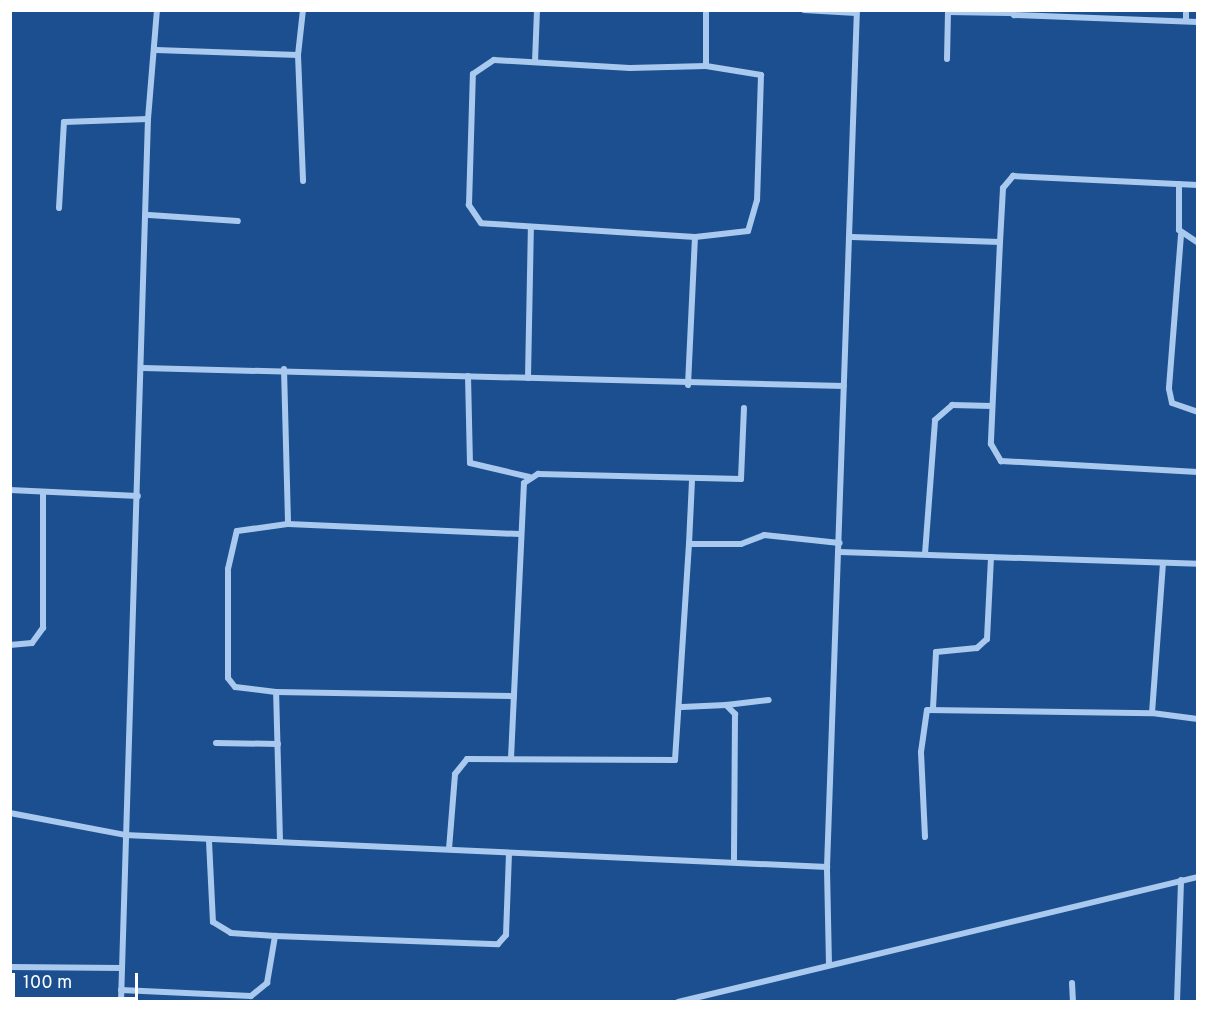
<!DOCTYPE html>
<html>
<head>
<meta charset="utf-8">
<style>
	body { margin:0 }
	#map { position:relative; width:1208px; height:1012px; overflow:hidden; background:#1b4f8f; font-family:Overpass,sans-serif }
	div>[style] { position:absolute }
	.street>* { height:6px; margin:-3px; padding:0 3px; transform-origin:3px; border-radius:3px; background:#a9c9ee }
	span { translate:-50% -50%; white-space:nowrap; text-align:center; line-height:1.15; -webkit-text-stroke:5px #1b4f8f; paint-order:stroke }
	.frame { position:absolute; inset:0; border:12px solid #fff; pointer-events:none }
	.scale { position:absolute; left:12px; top:973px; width:126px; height:27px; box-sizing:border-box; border:3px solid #fff; border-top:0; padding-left:8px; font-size:18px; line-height:21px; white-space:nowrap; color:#fff; -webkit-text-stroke:4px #1b4f8f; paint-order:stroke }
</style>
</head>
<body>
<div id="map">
	<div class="street">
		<i style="left:804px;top:10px;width:52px;rotate:3.3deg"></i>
		<i style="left:1008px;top:10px;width:8px;rotate:40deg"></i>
		<i style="left:1014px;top:15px;width:184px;rotate:2.2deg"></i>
		<i style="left:1186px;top:10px;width:11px;rotate:90deg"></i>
		<i style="left:156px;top:50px;width:142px;rotate:2deg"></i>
		<i style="left:298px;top:55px;width:126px;rotate:87.7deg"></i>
		<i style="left:298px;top:55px;width:45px;rotate:-83.7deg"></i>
		<i style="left:947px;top:59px;width:47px;rotate:-88.8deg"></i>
		<i style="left:948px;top:12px;width:61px;rotate:0.9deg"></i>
		<i style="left:494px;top:60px;width:136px;rotate:3.4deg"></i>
		<i style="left:630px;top:68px;width:76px;rotate:-1.5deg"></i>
		<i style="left:706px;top:66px;width:56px;rotate:9.3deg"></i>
		<i style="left:761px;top:75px;width:125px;rotate:91.8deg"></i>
		<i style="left:757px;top:200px;width:32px;rotate:106deg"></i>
		<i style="left:748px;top:231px;width:53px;rotate:173.5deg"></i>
		<i style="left:695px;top:237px;width:214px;rotate:-176.3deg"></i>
		<i style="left:481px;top:223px;width:22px;rotate:-124deg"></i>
		<i style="left:469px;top:205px;width:131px;rotate:-88.3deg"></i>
		<i style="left:473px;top:74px;width:25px;rotate:-34deg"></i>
		<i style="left:535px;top:62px;width:52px;rotate:-87.8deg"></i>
		<i style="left:706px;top:66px;width:56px;rotate:-90deg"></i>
		<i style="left:1179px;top:184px;width:46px;rotate:90deg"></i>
		<i style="left:1179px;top:230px;width:23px;rotate:34deg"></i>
		<i style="left:59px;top:208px;width:86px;rotate:-86.7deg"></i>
		<i style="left:64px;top:122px;width:84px;rotate:-2deg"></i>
		<i style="left:149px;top:215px;width:89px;rotate:3.9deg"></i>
		<i style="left:1181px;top:235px;width:154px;rotate:94.5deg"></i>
		<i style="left:1169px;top:389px;width:14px;rotate:78deg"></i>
		<i style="left:1172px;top:403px;width:28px;rotate:19deg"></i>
		<i style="left:852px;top:237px;width:148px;rotate:1.9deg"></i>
		<i style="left:1000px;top:242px;width:202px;rotate:92.6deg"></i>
		<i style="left:991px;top:444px;width:20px;rotate:60deg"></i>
		<i style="left:1001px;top:461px;width:197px;rotate:3.2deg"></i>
		<i style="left:1000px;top:242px;width:54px;rotate:-86.8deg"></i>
		<i style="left:1003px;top:188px;width:16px;rotate:-50deg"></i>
		<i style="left:1013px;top:176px;width:185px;rotate:2.8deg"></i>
		<i style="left:143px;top:368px;width:701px;rotate:1.47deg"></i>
		<i style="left:284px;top:369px;width:155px;rotate:88.5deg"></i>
		<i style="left:468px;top:376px;width:87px;rotate:88.7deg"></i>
		<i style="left:470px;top:463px;width:61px;rotate:13.3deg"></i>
		<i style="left:528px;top:378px;width:150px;rotate:-88.9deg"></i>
		<i style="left:688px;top:385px;width:148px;rotate:-87.3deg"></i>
		<i style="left:10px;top:490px;width:128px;rotate:2.7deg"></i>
		<i style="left:689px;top:544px;width:64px;rotate:-87.3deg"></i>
		<i style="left:840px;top:552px;width:358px;rotate:1.9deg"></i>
		<i style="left:925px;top:554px;width:134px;rotate:-85.7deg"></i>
		<i style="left:935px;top:420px;width:23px;rotate:-41deg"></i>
		<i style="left:952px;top:405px;width:40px;rotate:1.4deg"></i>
		<i style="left:10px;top:645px;width:22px;rotate:-5deg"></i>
		<i style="left:32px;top:643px;width:19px;rotate:-54deg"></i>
		<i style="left:43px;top:628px;width:136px;rotate:-90deg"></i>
		<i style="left:276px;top:692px;width:41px;rotate:-173deg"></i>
		<i style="left:235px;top:687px;width:11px;rotate:-128deg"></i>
		<i style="left:228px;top:678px;width:109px;rotate:-90deg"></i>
		<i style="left:228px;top:569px;width:39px;rotate:-77deg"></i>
		<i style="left:237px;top:531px;width:51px;rotate:-7.8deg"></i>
		<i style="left:288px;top:524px;width:232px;rotate:2.5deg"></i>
		<i style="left:726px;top:705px;width:43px;rotate:-6.6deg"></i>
		<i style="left:682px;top:707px;width:44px;rotate:-2.6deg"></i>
		<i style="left:726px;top:705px;width:13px;rotate:45deg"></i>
		<i style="left:735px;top:714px;width:145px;rotate:90.4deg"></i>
		<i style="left:933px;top:708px;width:56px;rotate:-86.9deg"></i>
		<i style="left:936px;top:652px;width:41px;rotate:-5.6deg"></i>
		<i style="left:977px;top:648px;width:13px;rotate:-42deg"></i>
		<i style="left:987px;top:639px;width:82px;rotate:-87.2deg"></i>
		<i style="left:1152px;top:713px;width:149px;rotate:-85.8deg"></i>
		<i style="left:216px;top:743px;width:62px;rotate:0.9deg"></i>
		<i style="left:511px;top:758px;width:275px;rotate:-87.3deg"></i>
		<i style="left:524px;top:483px;width:17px;rotate:-33deg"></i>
		<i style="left:538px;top:474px;width:203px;rotate:1.4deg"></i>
		<i style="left:741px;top:479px;width:71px;rotate:-87.6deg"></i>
		<i style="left:10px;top:813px;width:117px;rotate:10.8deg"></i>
		<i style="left:125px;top:835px;width:703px;rotate:2.61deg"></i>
		<i style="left:925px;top:837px;width:85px;rotate:-92.7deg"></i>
		<i style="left:921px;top:752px;width:42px;rotate:-81.9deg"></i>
		<i style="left:927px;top:710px;width:225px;rotate:0.8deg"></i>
		<i style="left:1152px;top:713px;width:46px;rotate:7.4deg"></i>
		<i style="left:209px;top:841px;width:81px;rotate:87.2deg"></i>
		<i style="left:213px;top:922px;width:21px;rotate:31deg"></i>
		<i style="left:231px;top:933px;width:44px;rotate:3.9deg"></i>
		<i style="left:280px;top:841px;width:149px;rotate:-91.5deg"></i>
		<i style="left:276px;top:692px;width:238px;rotate:1deg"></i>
		<i style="left:449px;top:849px;width:75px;rotate:-85.4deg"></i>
		<i style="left:455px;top:774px;width:19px;rotate:-51deg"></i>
		<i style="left:467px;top:759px;width:208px;rotate:0.3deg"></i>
		<i style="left:675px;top:760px;width:216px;rotate:-86.3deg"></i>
		<i style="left:689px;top:544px;width:52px"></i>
		<i style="left:741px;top:544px;width:25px;rotate:-21deg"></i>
		<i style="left:764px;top:535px;width:76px;rotate:6deg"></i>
		<i style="left:829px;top:965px;width:98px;rotate:-91.2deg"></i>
		<i style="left:827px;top:867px;width:858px;rotate:-88deg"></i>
		<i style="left:10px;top:967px;width:112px;rotate:0.5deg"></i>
		<i style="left:1072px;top:983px;width:19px;rotate:87deg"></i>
		<i style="left:121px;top:990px;width:130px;rotate:2.6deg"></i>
		<i style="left:251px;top:996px;width:21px;rotate:-39deg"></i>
		<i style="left:267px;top:983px;width:48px;rotate:-80.3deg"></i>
		<i style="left:275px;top:936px;width:223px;rotate:2.1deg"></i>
		<i style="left:498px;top:944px;width:12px;rotate:-48deg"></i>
		<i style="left:506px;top:935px;width:82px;rotate:-87.9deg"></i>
		<i style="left:121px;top:1002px;width:883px;rotate:-88.25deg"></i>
		<i style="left:148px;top:119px;width:109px;rotate:-85.3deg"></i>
		<i style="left:678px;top:1002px;width:535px;rotate:-13.52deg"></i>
		<i style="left:1177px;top:1002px;width:122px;rotate:-88.1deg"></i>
	</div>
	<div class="frame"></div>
	<div class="scale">100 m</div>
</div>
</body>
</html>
